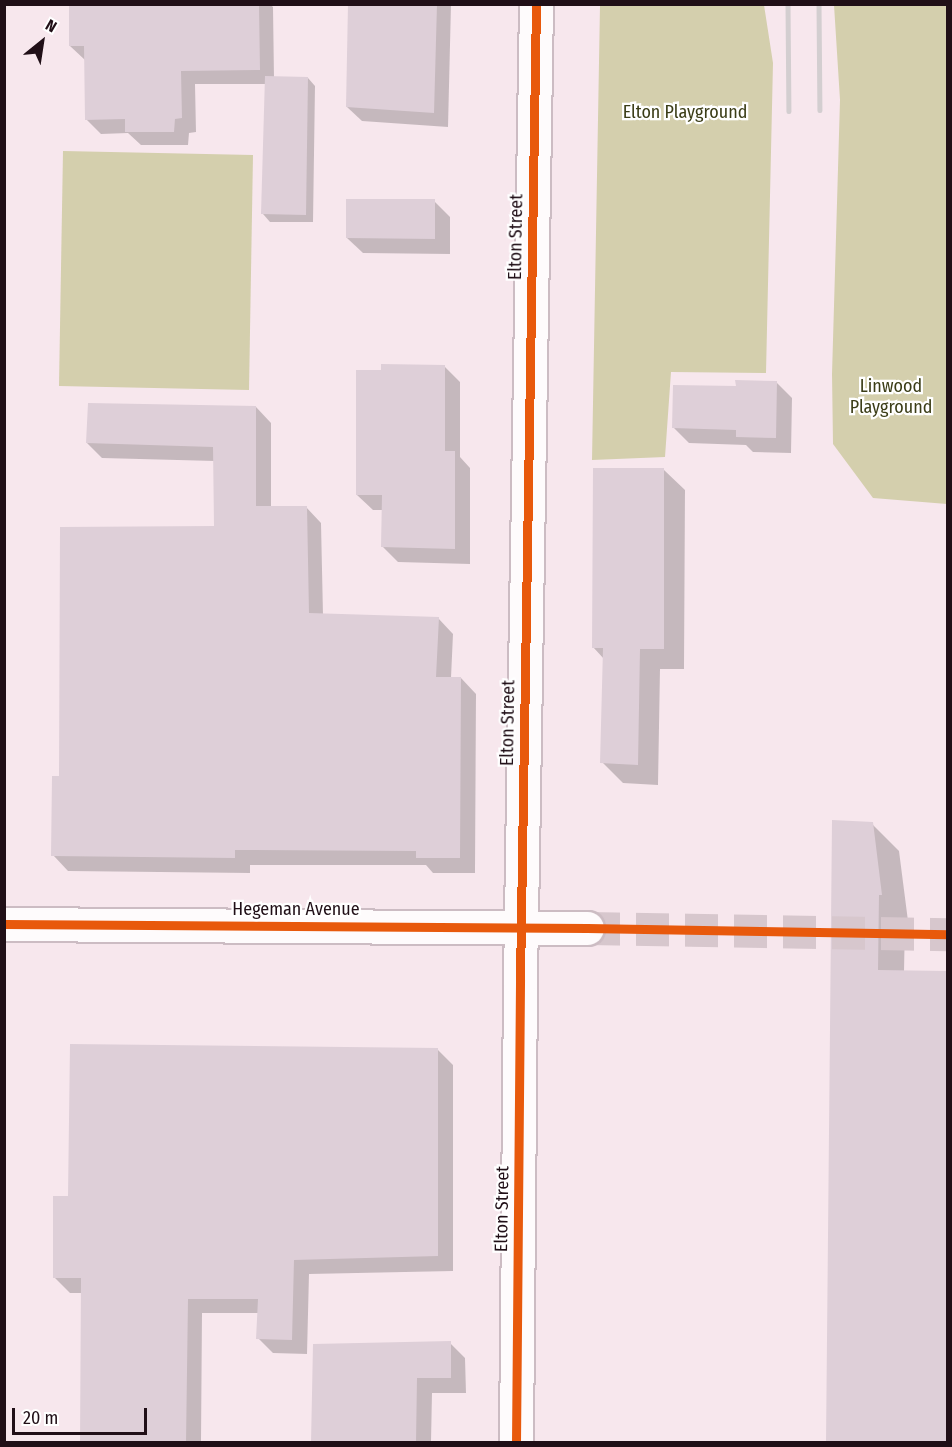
<!DOCTYPE html>
<html>
<head>
<meta charset="utf-8">
<style>
	body { margin:0 }
	#map { position:relative; width:952px; height:1447px; overflow:hidden; background:#f7e7ed; font-family:"Fira Sans Condensed",sans-serif }
	div>[style] { position:absolute }
	.green>* { inset:0; background:#d4cfad }
	.shadow>* { inset:0; background:#0003 }
	.building>* { inset:0; background:#decfd8 }
	.minor-tunnel>* { height:33px; margin-top:-16.5px; transform-origin:0; background:repeating-linear-gradient(90deg,#d7c7cd 0 33px,transparent 0 49px) }
	.roads { filter:drop-shadow(2px 0 #ccbcc3) drop-shadow(-2px 0 #ccbcc3) drop-shadow(0 2px #ccbcc3) drop-shadow(0 -2px #ccbcc3) }
	.minor>* { height:33px; margin:-16.5px; padding:0 16.5px; transform-origin:16.5px; border-radius:16.5px; background:#fefbfc }
	.rail>* { height:4.5px; margin:-2.25px; padding:0 2.25px; transform-origin:2.25px; border-radius:2.25px; background:#d3ced0 }
	.cycleway>* { height:9px; margin:-4.5px; padding:0 4.5px; transform-origin:4.5px; border-radius:4.5px; background:#e8590c }
	span { translate:-50% -50%; white-space:nowrap; text-align:center; line-height:1.15; -webkit-text-stroke:4.5px #fff; paint-order:stroke }
	.park-label { font-size:18px; color:#3b3d17 }
	.street-label { font-size:18px; color:#200f17 }
	.frame { position:absolute; inset:0; border:6px solid #200f17; pointer-events:none }
	.north { position:absolute; left:12px; top:12px; width:60px; height:60px; -webkit-text-stroke:4px #fff; paint-order:stroke; rotate:30deg; font-size:16px; font-weight:700; line-height:24px; text-align:center; color:#200f17 }
	.north::after { content:''; display:block; margin:auto; width:21px; height:27px; background:#200f17; clip-path:polygon(50% 0,100% 100%,50% 72%,0 100%) }
	.scale { position:absolute; left:12px; top:1408px; width:135px; height:27px; box-sizing:border-box; border:3px solid #200f17; border-top:0; padding-left:8px; font-size:18px; line-height:21px; white-space:nowrap; color:#200f17; -webkit-text-stroke:4px #fff; paint-order:stroke }
</style>
</head>
<body>
<div id="map">
	<div class="green">
		<i style="clip-path:polygon(600px 5px,764px 5px,773px 63px,766px 373px,671px 372px,665px 457px,592px 460px)"></i>
		<i style="clip-path:polygon(834px 5px,947px 5px,947px 504px,873px 498px,833px 444px,832px 374px,840px 100px)"></i>
		<i style="clip-path:polygon(63px 151px,253px 155px,249px 390px,59px 386px)"></i>
	</div>
	<div class="shadow">
		<i style="clip-path:polygon(71px 4px,270px 4px,273px 7px,274px 78px,308px 78px,315px 86px,313px 222px,270px 222px,263px 214px,266px 84px,195px 84px,196px 132px,189px 133px,188px 145px,141px 145px,128px 133px,101px 134px,86px 119px,85px 60px,70px 46px)"></i>
		<i style="clip-path:polygon(350px 4px,451px 4px,448px 127px,362px 121px,347px 107px)"></i>
		<i style="clip-path:polygon(434px 201px,450px 217px,450px 254px,363px 253px,347px 238px)"></i>
		<i style="clip-path:polygon(445px 367px,460px 382px,460px 457px,470px 468px,470px 564px,398px 562px,383px 547px,384px 510px,373px 510px,357px 495px)"></i>
		<i style="clip-path:polygon(776px 382px,792px 398px,791px 453px,753px 452px,746px 445px,689px 443px,674px 428px,737px 388px)"></i>
		<i style="clip-path:polygon(256px 407px,271px 423px,271px 508px,306px 507px,321px 523px,323px 615px,438px 618px,453px 634px,451px 678px,461px 678px,476px 694px,475px 873px,433px 873px,426px 865px,250px 865px,250px 873px,68px 871px,53px 855px,60px 778px,215px 527px,215px 461px,102px 458px,87px 443px)"></i>
		<i style="clip-path:polygon(664px 470px,685px 490px,684px 669px,660px 669px,658px 785px,623px 783px,602px 762px,604px 659px,593px 647px)"></i>
		<i style="clip-path:polygon(872px 824px,899px 851px,908px 921px,905px 922px,904px 972px,827px 1442px)"></i>
		<i style="clip-path:polygon(438px 1050px,453px 1065px,453px 1271px,309px 1274px,307px 1354px,273px 1353px,258px 1338px,259px 1313px,202px 1313px,201px 1442px,81px 1442px,82px 1293px,70px 1293px,54px 1277px,70px 1197px)"></i>
		<i style="clip-path:polygon(450px 1343px,465px 1358px,466px 1393px,432px 1393px,431px 1442px,313px 1442px)"></i>
	</div>
	<div class="building">
		<i style="clip-path:polygon(69px 4px,259px 4px,260px 70px,181px 71px,182px 118px,175px 119px,174px 132px,125px 132px,125px 119px,85px 120px,84px 46px,69px 46px)"></i>
		<i style="clip-path:polygon(348px 4px,437px 4px,434px 113px,346px 107px)"></i>
		<i style="clip-path:polygon(265px 76px,308px 77px,306px 215px,261px 214px)"></i>
		<i style="clip-path:polygon(346px 199px,435px 199px,435px 239px,346px 238px)"></i>
		<i style="clip-path:polygon(381px 364px,445px 365px,445px 451px,455px 451px,455px 549px,381px 547px,382px 495px,356px 495px,356px 370px,381px 370px)"></i>
		<i style="clip-path:polygon(735px 380px,777px 381px,776px 438px,736px 437px,736px 430px,672px 428px,673px 385px,736px 386px)"></i>
		<i style="clip-path:polygon(88px 403px,256px 406px,256px 506px,307px 506px,309px 613px,439px 617px,436px 677px,461px 677px,460px 858px,416px 858px,416px 851px,235px 850px,235px 858px,51px 856px,52px 776px,59px 776px,60px 527px,214px 526px,213px 447px,86px 443px)"></i>
		<i style="clip-path:polygon(593px 468px,664px 468px,664px 649px,640px 649px,638px 765px,600px 763px,603px 648px,592px 648px)"></i>
		<i style="clip-path:polygon(832px 820px,873px 822px,882px 895px,879px 895px,878px 970px,948px 971px,948px 1443px,826px 1443px)"></i>
		<i style="clip-path:polygon(70px 1044px,438px 1048px,438px 1256px,294px 1260px,292px 1340px,256px 1339px,258px 1299px,188px 1299px,186px 1443px,80px 1443px,81px 1278px,53px 1278px,53px 1196px,68px 1196px)"></i>
		<i style="clip-path:polygon(451px 1341px,451px 1378px,417px 1378px,416px 1443px,311px 1443px,313px 1344px)"></i>
	</div>
	<div class="minor-tunnel">
		<i style="left:587px;top:928px;width:361px;rotate:1deg"></i>
	</div>
	<div class="roads">
		<div class="minor">
			<i style="left:4px;top:924px;width:583px;rotate:0.39deg"></i>
			<i style="left:516px;top:1442px;width:463px;rotate:-89.5deg"></i>
			<i style="left:520px;top:979px;width:975px;rotate:-89.06deg"></i>
		</div>
	</div>
	<div class="rail">
		<i style="left:788px;top:4px;width:107px;rotate:89.5deg"></i>
		<i style="left:819px;top:4px;width:106px;rotate:89.5deg"></i>
	</div>
	<div class="cycleway">
		<i style="left:4px;top:924px;width:583px;rotate:0.39deg"></i>
		<i style="left:587px;top:928px;width:361px;rotate:1deg"></i>
		<i style="left:516px;top:1442px;width:463px;rotate:-89.5deg"></i>
		<i style="left:520px;top:979px;width:975px;rotate:-89.06deg"></i>
	</div>
	<div class="park-label">
		<span style="left:685px;top:112px">Elton Playground</span>
		<span style="left:891px;top:397px">Linwood<br>Playground</span>
	</div>
	<div class="street-label">
		<span style="left:516px;top:237px;rotate:-89deg">Elton Street</span>
		<span style="left:508px;top:723px;rotate:-89deg">Elton Street</span>
		<span style="left:296px;top:909px">Hegeman Avenue</span>
		<span style="left:502px;top:1209px;rotate:-89deg">Elton Street</span>
	</div>
	<div class="frame"></div>
	<div class="north">N</div>
	<div class="scale">20 m</div>
</div>
</body>
</html>
